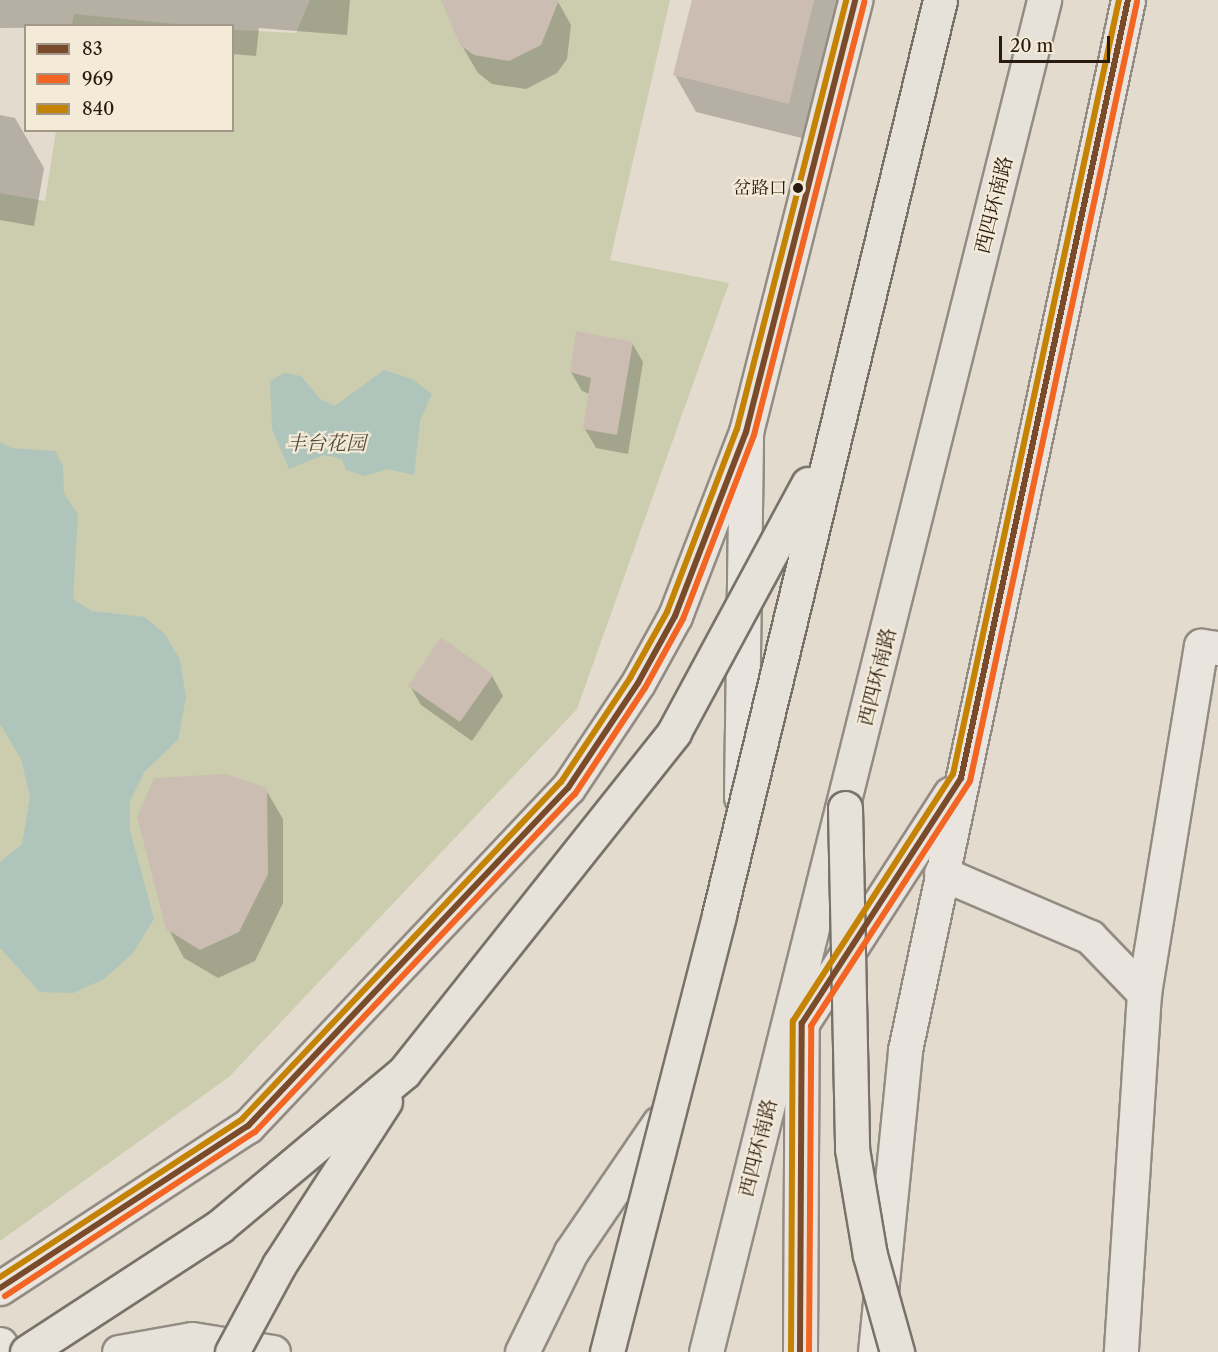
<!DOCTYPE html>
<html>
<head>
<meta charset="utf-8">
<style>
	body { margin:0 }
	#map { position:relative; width:1218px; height:1352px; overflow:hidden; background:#e3dbcd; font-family:"Libre Caslon Text","Noto Serif SC",serif }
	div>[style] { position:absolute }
	.green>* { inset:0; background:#cbcdae }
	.water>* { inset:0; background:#afc5bb }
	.shadow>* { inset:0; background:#0003 }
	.building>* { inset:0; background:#cbbdb1 }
	.roads { filter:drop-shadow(2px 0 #938c83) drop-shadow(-2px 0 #938c83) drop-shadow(0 2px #938c83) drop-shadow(0 -2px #938c83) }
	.minor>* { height:33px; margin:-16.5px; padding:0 16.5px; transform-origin:16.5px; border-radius:16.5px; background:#e9e5de }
	.tertiary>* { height:33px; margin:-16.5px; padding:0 16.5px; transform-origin:16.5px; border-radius:16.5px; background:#e9e5de }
	.secondary>* { height:33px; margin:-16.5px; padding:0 16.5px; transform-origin:16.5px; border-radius:16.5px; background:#e9e5de }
	.trunk>* { height:33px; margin:-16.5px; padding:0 16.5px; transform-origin:16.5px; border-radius:16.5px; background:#e6e1d9 }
	.bridges { filter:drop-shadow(2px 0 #787269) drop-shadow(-2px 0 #787269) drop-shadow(0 2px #787269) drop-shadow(0 -2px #787269) }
	.trunk-bridge>* { height:33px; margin:-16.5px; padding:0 16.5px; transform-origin:16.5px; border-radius:16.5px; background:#e6e1d9 }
	.bus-1>* { height:6px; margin:-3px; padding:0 3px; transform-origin:3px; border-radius:3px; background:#7a4b2a }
	.bus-2>* { height:6px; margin:-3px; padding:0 3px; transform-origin:3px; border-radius:3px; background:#f26522 }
	.bus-3>* { height:6px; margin:-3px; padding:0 3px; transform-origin:3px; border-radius:3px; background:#c48304 }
	.dots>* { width:16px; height:16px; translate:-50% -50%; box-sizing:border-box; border:3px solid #f3ead8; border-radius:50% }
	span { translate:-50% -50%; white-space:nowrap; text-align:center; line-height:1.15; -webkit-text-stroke:4.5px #f3ead8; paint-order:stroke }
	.bus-label { font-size:18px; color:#291b10 }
	.right { translate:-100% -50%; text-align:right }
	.street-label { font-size:20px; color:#291b10 }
	.park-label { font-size:20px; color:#544d38; font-style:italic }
	.legend { position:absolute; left:24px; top:24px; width:210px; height:108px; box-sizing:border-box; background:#f3ead8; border:2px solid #a29788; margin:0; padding:8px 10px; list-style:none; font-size:18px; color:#291b10 }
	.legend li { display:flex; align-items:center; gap:12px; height:30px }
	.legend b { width:30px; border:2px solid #a29788 }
	.scale { position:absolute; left:999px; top:36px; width:111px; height:27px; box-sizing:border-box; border:3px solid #291b10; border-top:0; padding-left:8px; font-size:18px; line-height:21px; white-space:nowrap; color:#291b10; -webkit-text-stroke:4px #f3ead8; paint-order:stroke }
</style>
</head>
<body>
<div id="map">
	<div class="green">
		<i style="clip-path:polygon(310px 0,670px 0,610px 260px,729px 283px,577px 709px,229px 1077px,0 1241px,0 193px,45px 201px,56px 131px,232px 130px,233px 30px,296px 33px)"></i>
		<i style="clip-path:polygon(74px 14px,185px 25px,72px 25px)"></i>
	</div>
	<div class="water">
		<i style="clip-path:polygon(384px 370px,412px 379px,432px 394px,420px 421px,414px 475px,387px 469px,365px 476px,346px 470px,342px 459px,324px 455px,289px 469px,272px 429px,270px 381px,284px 373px,301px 376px,320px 399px,335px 406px)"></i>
		<i style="clip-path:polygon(0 442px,12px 448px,55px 451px,63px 466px,64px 493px,78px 515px,73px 599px,92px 611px,145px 617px,165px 634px,180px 660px,186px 697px,178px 740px,145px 771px,130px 801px,130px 830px,154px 919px,133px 953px,104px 979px,73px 993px,40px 992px,0 948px,0 862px,22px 844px,30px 797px,21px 759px,0 724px)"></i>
	</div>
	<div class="shadow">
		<i style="clip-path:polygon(0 0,350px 0,347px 35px,259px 28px,256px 56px,232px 54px,232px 26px,0 28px)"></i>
		<i style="clip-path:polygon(448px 0,557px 0,571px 25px,567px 59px,557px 73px,526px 89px,492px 84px,478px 73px,461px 44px,446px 11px)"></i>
		<i style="clip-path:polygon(693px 0,844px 0,810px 140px,696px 112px,675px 75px)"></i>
		<i style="clip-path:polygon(0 115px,15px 118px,44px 168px,34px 226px,0 220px)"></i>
		<i style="clip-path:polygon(632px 343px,643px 362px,628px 454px,596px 448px,585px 429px,590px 394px,582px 391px,571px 372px)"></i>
		<i style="clip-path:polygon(492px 676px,503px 696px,472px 741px,421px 705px,410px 686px)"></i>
		<i style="clip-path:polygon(266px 790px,283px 819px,283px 903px,255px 961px,218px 978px,184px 958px,168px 928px)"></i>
	</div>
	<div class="building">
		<i style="clip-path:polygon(441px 0,559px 0,541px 45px,509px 61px,474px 55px,460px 45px)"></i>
		<i style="clip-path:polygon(692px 0,814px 0,789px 104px,673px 75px)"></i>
		<i style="clip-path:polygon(576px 331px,633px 342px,617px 435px,583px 429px,591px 378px,570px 372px)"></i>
		<i style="clip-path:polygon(441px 637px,493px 675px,460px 722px,408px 686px)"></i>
		<i style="clip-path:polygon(226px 774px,267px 788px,268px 874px,239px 932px,200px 950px,166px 929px,137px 817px,154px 778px)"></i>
	</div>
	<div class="roads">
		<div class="minor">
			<i style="left:941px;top:873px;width:162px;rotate:23.2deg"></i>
			<i style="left:1090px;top:937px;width:78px;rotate:46deg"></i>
			<i style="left:1144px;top:993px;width:360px;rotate:93.7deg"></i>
			<i style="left:1144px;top:993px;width:352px;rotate:-80.7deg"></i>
			<i style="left:1201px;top:646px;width:17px;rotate:7deg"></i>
		</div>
		<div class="tertiary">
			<i style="left:802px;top:1023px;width:273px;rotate:-57.1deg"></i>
			<i style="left:0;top:1288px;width:296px;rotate:-33.2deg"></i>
			<i style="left:248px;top:1126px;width:465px;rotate:-46.6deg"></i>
			<i style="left:568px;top:788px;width:126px;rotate:-56.3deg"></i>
			<i style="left:638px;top:683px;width:77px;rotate:-61.1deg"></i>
			<i style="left:675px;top:616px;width:197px;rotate:-68.9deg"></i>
			<i style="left:746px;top:432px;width:446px;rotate:-75.8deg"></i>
			<i style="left:0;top:1344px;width:9px;rotate:58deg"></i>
			<i style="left:875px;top:1352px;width:303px;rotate:-84.3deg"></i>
			<i style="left:905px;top:1050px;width:1073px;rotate:-78.01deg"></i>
		</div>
		<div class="secondary">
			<i style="left:741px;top:797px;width:365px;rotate:-89.2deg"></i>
			<i style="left:800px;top:1352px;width:329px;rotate:-89.7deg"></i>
			<i style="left:802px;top:1023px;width:32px;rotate:-77deg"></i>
		</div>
		<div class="trunk">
			<i style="left:119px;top:1352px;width:74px;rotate:-10.1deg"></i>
			<i style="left:192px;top:1339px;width:82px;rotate:9.1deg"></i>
			<i style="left:522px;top:1352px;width:111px;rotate:-63.9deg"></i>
			<i style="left:571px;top:1252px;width:156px;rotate:-55.7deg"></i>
			<i style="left:706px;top:1352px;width:1394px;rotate:-75.96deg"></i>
		</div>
	</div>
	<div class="bridges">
		<div class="trunk-bridge">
			<i style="left:845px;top:808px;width:341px;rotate:88.8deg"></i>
			<i style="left:852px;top:1149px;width:108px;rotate:80.4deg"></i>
			<i style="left:870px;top:1255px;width:101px;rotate:74.4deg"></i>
			<i style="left:27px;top:1352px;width:230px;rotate:-33.1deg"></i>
			<i style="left:220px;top:1226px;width:240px;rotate:-39.9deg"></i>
			<i style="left:404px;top:1072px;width:434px;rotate:-51.5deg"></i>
			<i style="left:674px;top:732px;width:282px;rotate:-61.6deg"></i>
			<i style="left:232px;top:1352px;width:99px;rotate:-61.6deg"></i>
			<i style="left:279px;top:1265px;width:195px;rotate:-57.1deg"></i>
			<i style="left:607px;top:1352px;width:451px;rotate:-75.6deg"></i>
			<i style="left:719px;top:915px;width:941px;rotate:-76.42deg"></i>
		</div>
	</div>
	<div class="bus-1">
		<i style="left:0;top:1288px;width:296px;rotate:-33.2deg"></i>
		<i style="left:248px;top:1126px;width:465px;rotate:-46.6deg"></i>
		<i style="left:568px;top:788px;width:126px;rotate:-56.3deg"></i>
		<i style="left:638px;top:683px;width:77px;rotate:-61.1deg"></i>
		<i style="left:675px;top:616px;width:197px;rotate:-68.9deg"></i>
		<i style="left:746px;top:432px;width:446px;rotate:-75.8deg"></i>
		<i style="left:800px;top:1352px;width:329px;rotate:-89.7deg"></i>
		<i style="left:802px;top:1023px;width:292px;rotate:-57deg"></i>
		<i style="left:961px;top:778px;width:796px;rotate:-77.89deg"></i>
	</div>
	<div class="bus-2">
		<i style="left:5px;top:1296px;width:299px;rotate:-33.3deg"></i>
		<i style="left:255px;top:1132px;width:465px;rotate:-46.6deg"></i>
		<i style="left:575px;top:794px;width:127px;rotate:-56.6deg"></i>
		<i style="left:645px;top:688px;width:79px;rotate:-61.2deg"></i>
		<i style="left:683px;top:619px;width:197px;rotate:-68.9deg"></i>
		<i style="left:754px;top:435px;width:447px;rotate:-75.7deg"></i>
		<i style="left:809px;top:1352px;width:326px;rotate:-89.6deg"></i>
		<i style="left:811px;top:1026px;width:292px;rotate:-57deg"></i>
		<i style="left:970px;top:781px;width:797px;rotate:-77.9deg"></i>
	</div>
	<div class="bus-3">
		<i style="left:0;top:1277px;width:289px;rotate:-33.1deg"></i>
		<i style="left:242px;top:1119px;width:464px;rotate:-46.6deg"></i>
		<i style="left:561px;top:782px;width:125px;rotate:-56.4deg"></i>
		<i style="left:630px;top:678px;width:76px;rotate:-60.7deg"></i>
		<i style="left:667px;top:612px;width:196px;rotate:-69.1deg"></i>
		<i style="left:737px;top:429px;width:443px;rotate:-75.7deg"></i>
		<i style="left:791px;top:1352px;width:331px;rotate:-89.7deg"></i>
		<i style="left:793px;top:1021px;width:294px;rotate:-57.1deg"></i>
		<i style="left:953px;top:774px;width:792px;rotate:-77.9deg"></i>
	</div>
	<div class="dots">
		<i style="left:798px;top:188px;background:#291b10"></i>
	</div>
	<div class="bus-label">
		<span class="right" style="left:787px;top:188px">岔路口</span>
	</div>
	<div class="street-label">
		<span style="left:994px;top:205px;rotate:-76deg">西四环南路</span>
		<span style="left:877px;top:677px;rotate:-76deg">西四环南路</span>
		<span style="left:758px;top:1148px;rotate:-76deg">西四环南路</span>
	</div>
	<div class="park-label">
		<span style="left:326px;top:443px">丰台花园</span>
	</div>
	<ul class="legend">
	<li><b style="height:8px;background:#7a4b2a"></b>83</li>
	<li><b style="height:8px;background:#f26522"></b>969</li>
	<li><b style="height:8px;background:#c48304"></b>840</li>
	</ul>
	<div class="scale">20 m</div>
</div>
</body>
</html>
